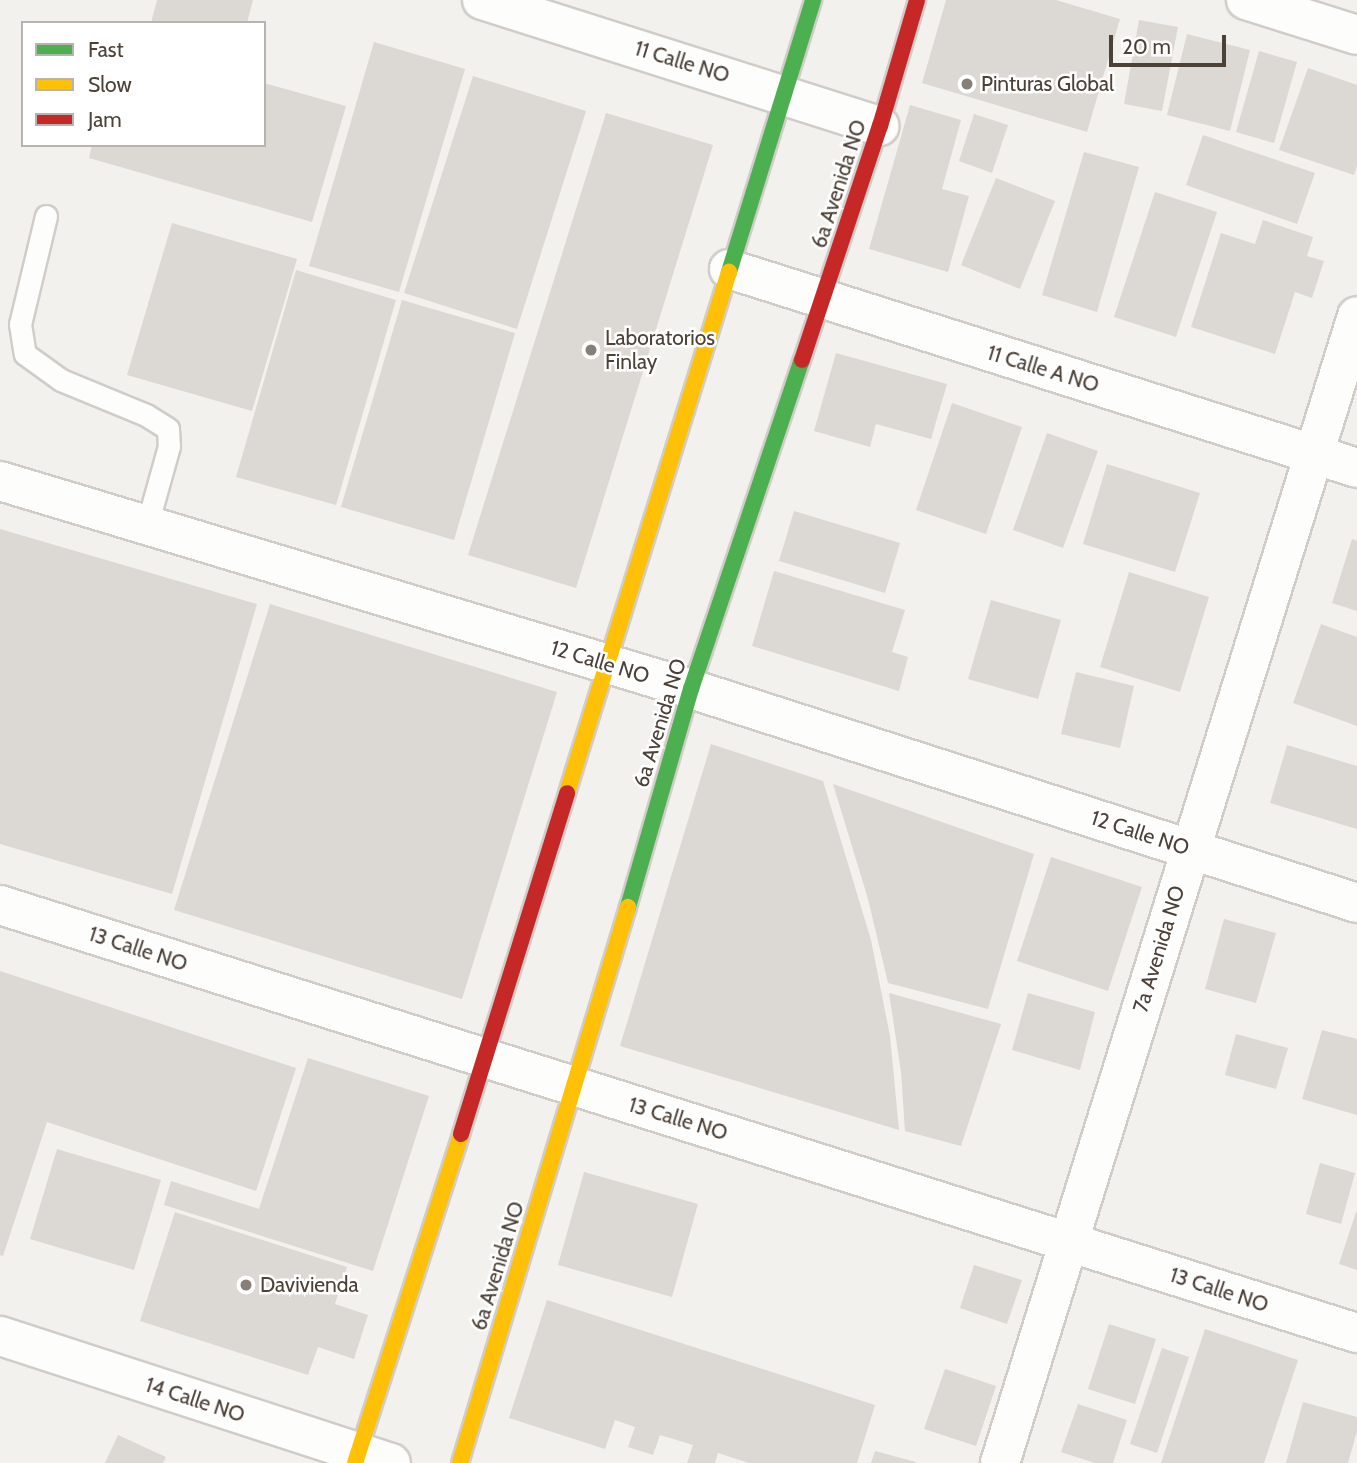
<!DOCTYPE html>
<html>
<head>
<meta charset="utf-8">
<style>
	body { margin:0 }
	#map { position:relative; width:1357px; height:1463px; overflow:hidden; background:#f3f1ee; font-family:Cabin,sans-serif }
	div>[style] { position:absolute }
	.building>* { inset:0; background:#dcd8d3 }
	.roads { filter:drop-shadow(2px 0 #d0cdc9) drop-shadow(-2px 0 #d0cdc9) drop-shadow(0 2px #d0cdc9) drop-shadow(0 -2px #d0cdc9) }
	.lane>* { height:21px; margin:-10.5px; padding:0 10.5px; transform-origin:10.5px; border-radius:10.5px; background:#fdfdfc }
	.street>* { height:38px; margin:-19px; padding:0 19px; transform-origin:19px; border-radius:19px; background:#fdfdfc }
	.fast>* { height:16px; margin:-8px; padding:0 8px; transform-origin:8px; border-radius:8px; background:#4caf50 }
	.slow>* { height:16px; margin:-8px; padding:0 8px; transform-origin:8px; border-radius:8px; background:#ffc107 }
	.jam>* { height:16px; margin:-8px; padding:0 8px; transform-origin:8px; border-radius:8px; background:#c62828 }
	.dots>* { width:19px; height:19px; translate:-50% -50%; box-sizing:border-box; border:4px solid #fff; border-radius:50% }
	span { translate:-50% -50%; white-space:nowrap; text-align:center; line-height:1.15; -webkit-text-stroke:5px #fff; paint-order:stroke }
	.street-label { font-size:21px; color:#4c4137 }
	.poi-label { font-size:21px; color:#4c4137 }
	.left { translate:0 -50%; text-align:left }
	.legend { position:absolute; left:21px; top:21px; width:245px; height:126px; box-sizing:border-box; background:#fff; border:2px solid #b7b3af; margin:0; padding:9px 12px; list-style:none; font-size:21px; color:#4c4137 }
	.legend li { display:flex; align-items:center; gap:14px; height:35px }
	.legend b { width:35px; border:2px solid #b7b3af }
	.scale { position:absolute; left:1109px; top:35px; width:117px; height:32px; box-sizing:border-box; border:4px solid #4c4137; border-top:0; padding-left:9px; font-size:21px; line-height:24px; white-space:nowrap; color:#4c4137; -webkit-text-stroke:5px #fff; paint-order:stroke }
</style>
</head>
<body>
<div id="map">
	<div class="building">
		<i style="clip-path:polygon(157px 0,253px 0,247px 23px,151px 23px)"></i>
		<i style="clip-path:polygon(946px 0,1056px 0,1120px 19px,1087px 132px,922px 83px)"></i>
		<i style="clip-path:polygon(1139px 20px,1178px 27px,1162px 111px,1124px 104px)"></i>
		<i style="clip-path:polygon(1187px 34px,1250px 50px,1230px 131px,1167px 115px)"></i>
		<i style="clip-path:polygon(374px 42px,465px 69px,399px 292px,309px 266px)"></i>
		<i style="clip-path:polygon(1259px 51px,1297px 62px,1274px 143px,1236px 132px)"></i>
		<i style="clip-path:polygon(1308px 68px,1357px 85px,1357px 166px,1354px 175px,1279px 150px)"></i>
		<i style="clip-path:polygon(473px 76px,586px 111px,517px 329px,404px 293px)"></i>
		<i style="clip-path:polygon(264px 83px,346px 106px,312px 222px,89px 158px,92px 145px,264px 145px)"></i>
		<i style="clip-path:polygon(910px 105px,961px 120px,942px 189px,969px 196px,948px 272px,869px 249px)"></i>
		<i style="clip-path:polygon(606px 113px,713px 145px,576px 588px,468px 555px)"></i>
		<i style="clip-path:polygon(974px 114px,1008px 125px,992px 173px,959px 161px)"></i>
		<i style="clip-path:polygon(1203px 135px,1315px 173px,1297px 224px,1186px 185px)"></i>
		<i style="clip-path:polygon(1084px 152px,1139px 167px,1097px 312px,1042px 295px)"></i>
		<i style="clip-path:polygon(996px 178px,1055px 201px,1020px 289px,961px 265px)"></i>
		<i style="clip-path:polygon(1155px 192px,1217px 212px,1176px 337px,1114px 317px)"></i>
		<i style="clip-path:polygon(1263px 220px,1313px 237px,1307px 256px,1324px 261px,1312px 298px,1295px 292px,1275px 354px,1191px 327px,1221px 233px,1255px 244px)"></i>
		<i style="clip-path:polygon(172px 223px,297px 259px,252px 411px,127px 375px)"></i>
		<i style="clip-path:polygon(296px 270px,396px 300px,336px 505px,236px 477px)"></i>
		<i style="clip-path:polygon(402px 300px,515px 333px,454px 540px,341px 507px)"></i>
		<i style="clip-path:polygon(836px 353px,947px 384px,931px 439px,876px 424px,870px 447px,814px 431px)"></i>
		<i style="clip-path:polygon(952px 403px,1022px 427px,986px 534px,916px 510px)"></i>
		<i style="clip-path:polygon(1047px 433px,1098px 451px,1063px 548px,1013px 530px)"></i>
		<i style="clip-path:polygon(1107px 464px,1200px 493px,1175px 572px,1083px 544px)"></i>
		<i style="clip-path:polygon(794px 511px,900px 543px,885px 593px,779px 561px)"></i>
		<i style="clip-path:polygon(0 529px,257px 604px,172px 894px,0 844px)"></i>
		<i style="clip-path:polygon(1352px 539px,1357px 541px,1357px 611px,1332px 603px)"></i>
		<i style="clip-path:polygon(774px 571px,905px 610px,892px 652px,908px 657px,899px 691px,752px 646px)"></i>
		<i style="clip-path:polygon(1129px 572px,1209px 597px,1180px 692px,1100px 667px)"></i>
		<i style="clip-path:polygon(991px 600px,1061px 620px,1038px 699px,968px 679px)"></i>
		<i style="clip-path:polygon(270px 604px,557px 692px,462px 999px,174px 910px)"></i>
		<i style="clip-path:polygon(1321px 624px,1357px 637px,1357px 726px,1293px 703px)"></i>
		<i style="clip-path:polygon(1076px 672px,1134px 686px,1120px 748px,1061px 734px)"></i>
		<i style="clip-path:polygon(711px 744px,823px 781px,871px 940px,890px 1036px,899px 1130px,620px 1046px)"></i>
		<i style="clip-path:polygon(1287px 745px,1357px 766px,1357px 829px,1270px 803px)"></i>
		<i style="clip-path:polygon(833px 784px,1034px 854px,988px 1009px,888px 983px,868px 899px)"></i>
		<i style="clip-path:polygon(1051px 857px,1142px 887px,1108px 991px,1017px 961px)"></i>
		<i style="clip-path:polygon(1224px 919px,1276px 933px,1256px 1003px,1205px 989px)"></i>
		<i style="clip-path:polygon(0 971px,296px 1068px,256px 1191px,47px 1122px,3px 1256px,0 1255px)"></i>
		<i style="clip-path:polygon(889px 993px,1001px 1024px,961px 1146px,905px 1131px,901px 1072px)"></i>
		<i style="clip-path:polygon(1028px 993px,1095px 1012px,1080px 1070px,1012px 1050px)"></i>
		<i style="clip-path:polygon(1322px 1030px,1357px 1039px,1357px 1115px,1302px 1099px)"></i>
		<i style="clip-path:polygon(1236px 1034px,1288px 1048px,1276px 1089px,1225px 1075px)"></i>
		<i style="clip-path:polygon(308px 1058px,429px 1096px,373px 1271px,164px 1205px,171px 1181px,259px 1209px)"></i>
		<i style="clip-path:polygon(57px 1149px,161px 1180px,134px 1270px,30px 1239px)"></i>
		<i style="clip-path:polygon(1320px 1163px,1355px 1173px,1341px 1224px,1306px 1214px)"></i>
		<i style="clip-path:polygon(584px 1172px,698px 1204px,672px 1297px,558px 1265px)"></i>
		<i style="clip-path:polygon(175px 1212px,347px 1267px,335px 1304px,368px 1315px,354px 1359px,318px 1347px,308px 1375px,140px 1321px)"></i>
		<i style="clip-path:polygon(1356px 1212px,1357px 1212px,1357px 1270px,1339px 1264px)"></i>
		<i style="clip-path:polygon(974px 1265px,1022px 1280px,1007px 1324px,960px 1308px)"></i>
		<i style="clip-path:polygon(547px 1300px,875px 1405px,857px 1463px,749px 1463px,718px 1453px,715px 1463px,687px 1463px,693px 1445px,660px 1435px,653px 1455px,628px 1447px,635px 1427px,615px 1420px,605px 1449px,509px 1418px)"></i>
		<i style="clip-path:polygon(1109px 1324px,1156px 1339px,1135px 1404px,1088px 1389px)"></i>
		<i style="clip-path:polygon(1205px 1329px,1298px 1360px,1264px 1463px,1161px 1463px)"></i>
		<i style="clip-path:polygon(1162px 1348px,1189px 1357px,1157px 1453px,1130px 1444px)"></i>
		<i style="clip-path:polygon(945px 1369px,996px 1386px,976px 1446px,924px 1429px)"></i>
		<i style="clip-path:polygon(1303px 1402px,1357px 1417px,1357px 1431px,1348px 1463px,1286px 1463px)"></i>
		<i style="clip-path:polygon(1078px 1404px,1127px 1420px,1113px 1463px,1095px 1463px,1061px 1452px)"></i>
		<i style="clip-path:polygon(118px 1435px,166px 1457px,163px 1463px,105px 1463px)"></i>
		<i style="clip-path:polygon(875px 1451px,916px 1462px,916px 1463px,871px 1463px)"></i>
	</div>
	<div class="roads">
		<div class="lane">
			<i style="left:46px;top:216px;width:111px;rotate:103.5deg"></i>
			<i style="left:20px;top:324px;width:30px;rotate:81deg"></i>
			<i style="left:25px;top:354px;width:44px;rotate:35.8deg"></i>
			<i style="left:61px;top:380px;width:92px;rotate:22.4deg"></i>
			<i style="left:146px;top:415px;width:26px;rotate:32deg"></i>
			<i style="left:168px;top:429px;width:17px;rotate:87deg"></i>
			<i style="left:169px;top:446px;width:82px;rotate:105.6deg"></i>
		</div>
		<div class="street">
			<i style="left:482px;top:0;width:417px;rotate:17.6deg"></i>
			<i style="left:1246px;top:0;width:116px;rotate:17.5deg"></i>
			<i style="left:729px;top:269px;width:659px;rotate:17.58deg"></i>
			<i style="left:0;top:481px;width:722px;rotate:16.75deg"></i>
			<i style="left:691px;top:689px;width:700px;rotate:17.81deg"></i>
			<i style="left:0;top:905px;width:1423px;rotate:17.51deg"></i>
			<i style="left:0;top:1336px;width:411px;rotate:18deg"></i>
			<i style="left:1000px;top:1463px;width:1201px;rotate:-72.71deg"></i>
		</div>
		<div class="fast">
			<i style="left:729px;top:272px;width:285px;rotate:-72.8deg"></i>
			<i style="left:628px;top:907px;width:227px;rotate:-73.9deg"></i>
			<i style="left:691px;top:689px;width:347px;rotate:-71.4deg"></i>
		</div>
		<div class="slow">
			<i style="left:567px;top:793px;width:546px;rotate:-72.73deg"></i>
			<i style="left:355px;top:1463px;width:346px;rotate:-72.1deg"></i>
			<i style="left:460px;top:1463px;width:581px;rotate:-73.19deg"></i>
		</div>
		<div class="jam">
			<i style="left:802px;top:360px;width:247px;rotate:-71.6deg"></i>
			<i style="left:880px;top:126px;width:131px;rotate:-73.6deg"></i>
			<i style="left:461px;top:1134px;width:357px;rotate:-72.7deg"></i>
		</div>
	</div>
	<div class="dots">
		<i style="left:967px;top:84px;background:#867f77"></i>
		<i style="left:591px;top:350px;background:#867f77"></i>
		<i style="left:246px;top:1285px;background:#867f77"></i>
	</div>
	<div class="street-label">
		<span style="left:682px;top:62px;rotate:17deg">11 Calle NO</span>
		<span style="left:839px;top:184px;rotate:-72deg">6a Avenida NO</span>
		<span style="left:1043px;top:369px;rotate:17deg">11 Calle A NO</span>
		<span style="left:600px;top:662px;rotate:17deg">12 Calle NO</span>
		<span style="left:660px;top:723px;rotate:-73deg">6a Avenida NO</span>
		<span style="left:1140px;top:833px;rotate:18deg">12 Calle NO</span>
		<span style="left:138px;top:949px;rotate:18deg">13 Calle NO</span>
		<span style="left:1159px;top:949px;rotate:-73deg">7a Avenida NO</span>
		<span style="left:678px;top:1119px;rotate:17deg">13 Calle NO</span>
		<span style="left:498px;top:1266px;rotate:-73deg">6a Avenida NO</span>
		<span style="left:1219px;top:1290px;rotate:18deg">13 Calle NO</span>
		<span style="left:195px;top:1400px;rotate:18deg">14 Calle NO</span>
	</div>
	<div class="poi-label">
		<span class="left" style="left:981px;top:84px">Pinturas Global</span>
		<span class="left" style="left:605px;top:350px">Laboratorios<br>Finlay</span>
		<span class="left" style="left:260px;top:1285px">Davivienda</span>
	</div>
	<ul class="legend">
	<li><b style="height:9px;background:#4caf50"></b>Fast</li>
	<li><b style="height:9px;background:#ffc107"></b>Slow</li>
	<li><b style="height:9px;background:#c62828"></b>Jam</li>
	</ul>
	<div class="scale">20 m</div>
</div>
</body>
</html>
